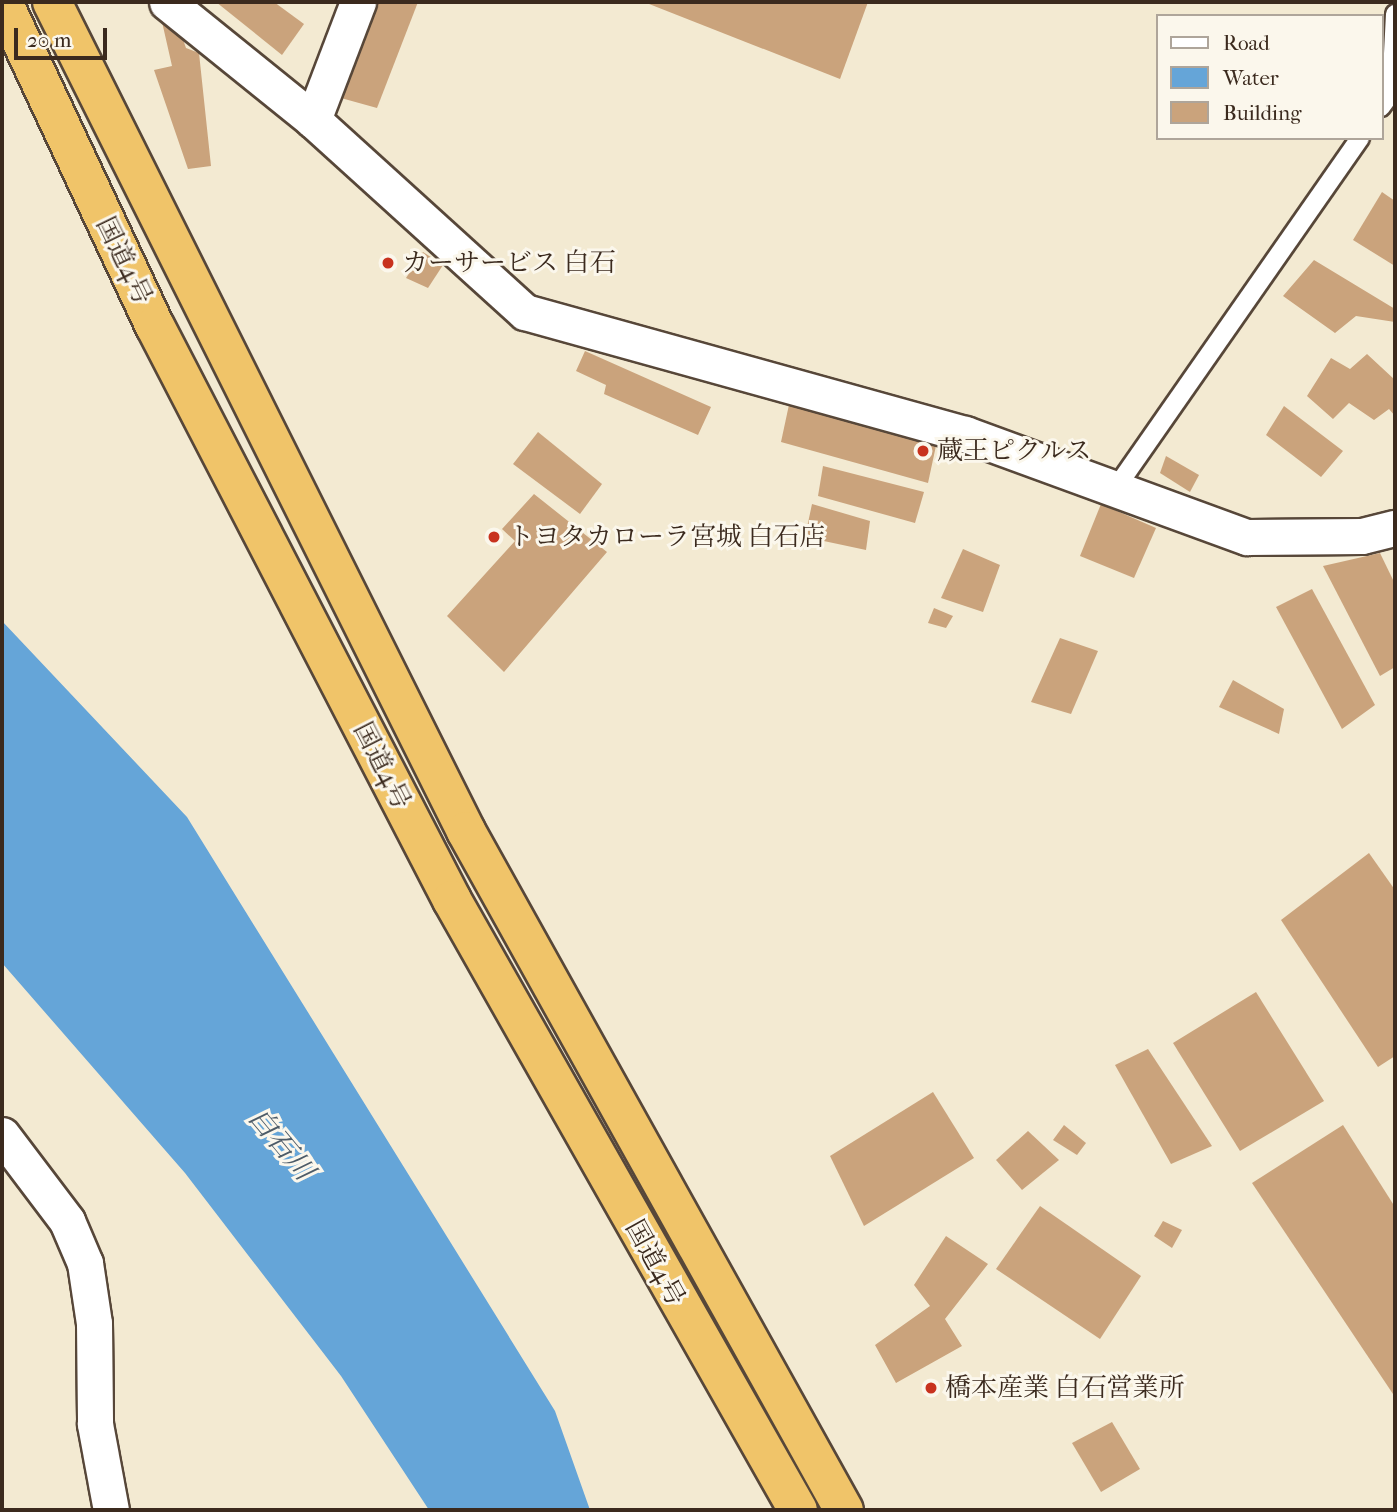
<!DOCTYPE html>
<html>
<head>
<meta charset="utf-8">
<style>
	body { margin:0 }
	#map { position:relative; width:1397px; height:1512px; overflow:hidden; background:#f3ead2; font-family:"IM FELL French Canon","Noto Serif JP",serif }
	div>[style] { position:absolute }
	.water>* { inset:0; background:#65a5d8 }
	.building>* { inset:0; background:#caa37c }
	.roads { filter:drop-shadow(2px 0 #574739) drop-shadow(-2px 0 #574739) drop-shadow(0 2px #574739) drop-shadow(0 -2px #574739) }
	.service>* { height:18px; margin:-9px; padding:0 9px; transform-origin:9px; border-radius:9px; background:#fff }
	.minor>* { height:35px; margin:-17.5px; padding:0 17.5px; transform-origin:17.5px; border-radius:17.5px; background:#fff }
	.trunk>* { height:38px; margin:-19px; padding:0 19px; transform-origin:19px; border-radius:19px; background:#f0c469 }
	.dots>* { width:19px; height:19px; translate:-50% -50%; box-sizing:border-box; border:4px solid #fbf7ec; border-radius:50% }
	span { translate:-50% -50%; white-space:nowrap; text-align:center; line-height:1.15; -webkit-text-stroke:6px #fbf7ec; paint-order:stroke }
	.street-label { font-size:26px; color:#3b2a1e }
	.poi-label { font-size:26px; color:#3b2a1e }
	.left { translate:0 -50%; text-align:left }
	.water-label { font-size:28px; color:#4c5b68; font-style:italic }
	.frame { position:absolute; inset:0; border:4px solid #3b2a1e; pointer-events:none }
	.legend { position:absolute; left:1156px; top:14px; width:228px; height:126px; box-sizing:border-box; background:#fbf7ec; border:2px solid #aea59a; margin:0; padding:9px 12px; list-style:none; font-size:21px; color:#3b2a1e }
	.legend li { display:flex; align-items:center; gap:14px; height:35px }
	.legend b { width:35px; border:2px solid #aea59a }
	.scale { position:absolute; left:14px; top:28px; width:93px; height:32px; box-sizing:border-box; border:4px solid #3b2a1e; border-top:0; padding-left:9px; font-size:21px; line-height:24px; white-space:nowrap; color:#3b2a1e; -webkit-text-stroke:5px #fbf7ec; paint-order:stroke }
</style>
</head>
<body>
<div id="map">
	<div class="water">
		<i style="clip-path:polygon(2px 621px,187px 817px,555px 1411px,590px 1510px,429px 1510px,341px 1376px,185px 1173px,2px 963px)"></i>
	</div>
	<div class="building">
		<i style="clip-path:polygon(216px 2px,274px 2px,304px 24px,282px 55px)"></i>
		<i style="clip-path:polygon(379px 2px,418px 2px,377px 108px,341px 98px)"></i>
		<i style="clip-path:polygon(644px 2px,868px 2px,840px 79px)"></i>
		<i style="clip-path:polygon(160px 13px,174px 14px,186px 48px,199px 53px,211px 166px,188px 169px,154px 70px,172px 66px)"></i>
		<i style="clip-path:polygon(1382px 192px,1395px 201px,1395px 266px,1353px 240px)"></i>
		<i style="clip-path:polygon(423px 252px,443px 265px,428px 288px,406px 278px)"></i>
		<i style="clip-path:polygon(1314px 260px,1395px 309px,1395px 322px,1356px 316px,1335px 333px,1283px 296px)"></i>
		<i style="clip-path:polygon(585px 351px,711px 407px,698px 435px,604px 394px,606px 385px,576px 371px)"></i>
		<i style="clip-path:polygon(1367px 354px,1395px 380px,1395px 416px,1389px 409px,1374px 420px,1349px 403px,1333px 419px,1307px 396px,1331px 358px,1350px 369px)"></i>
		<i style="clip-path:polygon(790px 400px,937px 441px,928px 483px,781px 442px)"></i>
		<i style="clip-path:polygon(1284px 406px,1343px 451px,1321px 477px,1266px 435px)"></i>
		<i style="clip-path:polygon(538px 432px,602px 484px,580px 514px,513px 464px)"></i>
		<i style="clip-path:polygon(1166px 456px,1199px 475px,1190px 492px,1160px 473px)"></i>
		<i style="clip-path:polygon(823px 466px,924px 492px,915px 523px,818px 496px)"></i>
		<i style="clip-path:polygon(534px 494px,607px 552px,504px 672px,447px 616px,515px 541px,502px 529px)"></i>
		<i style="clip-path:polygon(812px 504px,870px 521px,866px 550px,805px 537px)"></i>
		<i style="clip-path:polygon(1101px 504px,1156px 528px,1134px 578px,1080px 556px)"></i>
		<i style="clip-path:polygon(963px 549px,1000px 565px,983px 612px,941px 598px)"></i>
		<i style="clip-path:polygon(1380px 553px,1395px 584px,1395px 667px,1380px 676px,1323px 566px)"></i>
		<i style="clip-path:polygon(1312px 589px,1375px 705px,1342px 729px,1276px 607px)"></i>
		<i style="clip-path:polygon(934px 608px,953px 616px,946px 628px,928px 623px)"></i>
		<i style="clip-path:polygon(1060px 638px,1098px 651px,1071px 714px,1031px 702px)"></i>
		<i style="clip-path:polygon(1233px 680px,1284px 709px,1279px 734px,1219px 707px)"></i>
		<i style="clip-path:polygon(1369px 853px,1395px 890px,1395px 1056px,1378px 1067px,1281px 920px)"></i>
		<i style="clip-path:polygon(1256px 992px,1324px 1101px,1240px 1151px,1173px 1043px)"></i>
		<i style="clip-path:polygon(1148px 1049px,1212px 1146px,1171px 1164px,1115px 1065px)"></i>
		<i style="clip-path:polygon(933px 1092px,974px 1158px,864px 1226px,830px 1156px)"></i>
		<i style="clip-path:polygon(1064px 1125px,1086px 1143px,1077px 1155px,1053px 1140px)"></i>
		<i style="clip-path:polygon(1343px 1125px,1395px 1207px,1395px 1397px,1252px 1183px)"></i>
		<i style="clip-path:polygon(1028px 1131px,1059px 1160px,1022px 1190px,996px 1160px)"></i>
		<i style="clip-path:polygon(1040px 1206px,1141px 1276px,1100px 1339px,996px 1269px)"></i>
		<i style="clip-path:polygon(1163px 1221px,1182px 1230px,1172px 1248px,1154px 1236px)"></i>
		<i style="clip-path:polygon(946px 1236px,988px 1264px,945px 1319px,962px 1346px,896px 1383px,875px 1345px,930px 1306px,914px 1285px)"></i>
		<i style="clip-path:polygon(1112px 1422px,1140px 1469px,1101px 1492px,1072px 1443px)"></i>
	</div>
	<div class="roads">
		<div class="service">
			<i style="left:1381px;top:107px;width:17px;rotate:-54deg"></i>
			<i style="left:1391px;top:93px;width:79px;rotate:-87.1deg"></i>
			<i style="left:1118px;top:485px;width:423px;rotate:-55.1deg"></i>
		</div>
		<div class="minor">
			<i style="left:167px;top:2px;width:188px;rotate:38.9deg"></i>
			<i style="left:313px;top:120px;width:286px;rotate:42.2deg"></i>
			<i style="left:525px;top:312px;width:457px;rotate:15.5deg"></i>
			<i style="left:965px;top:434px;width:300px;rotate:20.1deg"></i>
			<i style="left:1247px;top:537px;width:115px;rotate:-0.5deg"></i>
			<i style="left:1362px;top:536px;width:34px;rotate:-14deg"></i>
			<i style="left:313px;top:120px;width:126px;rotate:-69.1deg"></i>
			<i style="left:2px;top:1135px;width:108px;rotate:52.9deg"></i>
			<i style="left:67px;top:1221px;width:46px;rotate:66.8deg"></i>
			<i style="left:85px;top:1263px;width:61px;rotate:81.5deg"></i>
			<i style="left:94px;top:1323px;width:101px;rotate:89.4deg"></i>
			<i style="left:95px;top:1424px;width:87px;rotate:79.5deg"></i>
		</div>
		<div class="trunk">
			<i style="left:3px;top:2px;width:358px;rotate:64.9deg"></i>
			<i style="left:155px;top:326px;width:646px;rotate:62.64deg"></i>
			<i style="left:452px;top:900px;width:701px;rotate:60.44deg"></i>
			<i style="left:52px;top:2px;width:927px;rotate:63.46deg"></i>
			<i style="left:466px;top:831px;width:777px;rotate:60.9deg"></i>
		</div>
	</div>
	<div class="dots">
		<i style="left:388px;top:263px;background:#c8321e"></i>
		<i style="left:923px;top:451px;background:#c8321e"></i>
		<i style="left:494px;top:537px;background:#c8321e"></i>
		<i style="left:931px;top:1388px;background:#c8321e"></i>
	</div>
	<div class="street-label">
		<span style="left:124px;top:261px;rotate:64deg">国道4号</span>
		<span style="left:382px;top:766px;rotate:63deg">国道4号</span>
		<span style="left:655px;top:1263px;rotate:61deg">国道4号</span>
	</div>
	<div class="poi-label">
		<span class="left" style="left:402px;top:263px">カーサービス 白石</span>
		<span class="left" style="left:937px;top:451px">蔵王ピクルス</span>
		<span class="left" style="left:508px;top:537px">トヨタカローラ宮城 白石店</span>
		<span class="left" style="left:945px;top:1388px">橋本産業 白石営業所</span>
	</div>
	<div class="water-label">
		<span style="left:281px;top:1144px;rotate:50deg">白石川</span>
	</div>
	<div class="frame"></div>
	<ul class="legend">
	<li><b style="height:9px;background:#fff"></b>Road</li>
	<li><b style="height:19px;background:#65a5d8"></b>Water</li>
	<li><b style="height:19px;background:#caa37c"></b>Building</li>
	</ul>
	<div class="scale">20 m</div>
</div>
</body>
</html>
